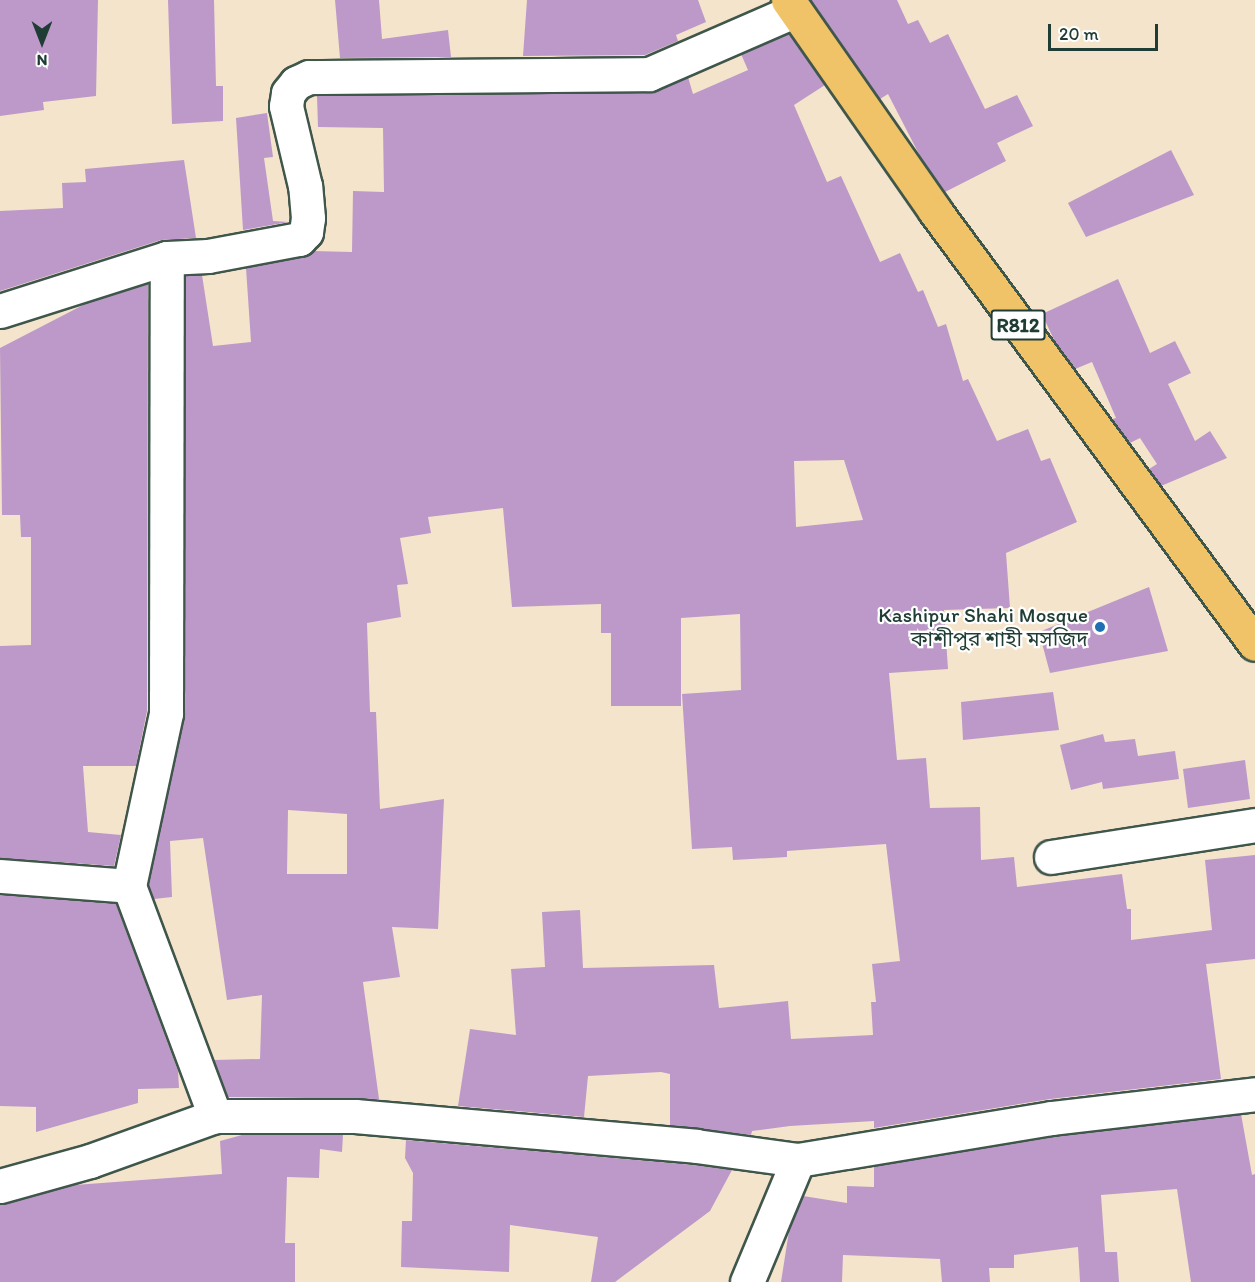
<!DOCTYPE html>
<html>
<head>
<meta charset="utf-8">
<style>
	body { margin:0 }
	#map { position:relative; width:1255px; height:1282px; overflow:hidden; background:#f4e4cb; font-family:Itim,"Noto Sans Bengali",sans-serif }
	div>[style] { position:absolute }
	.building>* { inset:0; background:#bc99c9 }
	.roads { filter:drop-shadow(2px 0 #3f564b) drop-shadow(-2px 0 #3f564b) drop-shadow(0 2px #3f564b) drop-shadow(0 -2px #3f564b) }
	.minor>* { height:33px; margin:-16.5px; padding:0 16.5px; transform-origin:16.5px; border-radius:16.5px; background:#fff }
	.primary>* { height:33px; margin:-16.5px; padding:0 16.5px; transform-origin:16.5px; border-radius:16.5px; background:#f0c369 }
	.dots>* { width:16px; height:16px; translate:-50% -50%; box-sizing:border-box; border:3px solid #fff; border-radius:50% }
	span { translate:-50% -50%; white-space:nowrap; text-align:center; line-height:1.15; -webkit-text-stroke:4.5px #fff; paint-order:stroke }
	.shield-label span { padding:2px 4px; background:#fff; border:2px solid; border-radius:4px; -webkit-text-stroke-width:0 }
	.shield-label { font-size:20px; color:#1f3d34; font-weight:700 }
	.poi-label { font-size:21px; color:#1f3d34 }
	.right { translate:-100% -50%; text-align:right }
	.north { position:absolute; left:12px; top:12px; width:60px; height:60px; -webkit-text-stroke:4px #fff; paint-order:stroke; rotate:180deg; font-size:16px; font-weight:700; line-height:24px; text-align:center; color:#1f3d34 }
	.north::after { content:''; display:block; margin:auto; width:21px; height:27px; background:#1f3d34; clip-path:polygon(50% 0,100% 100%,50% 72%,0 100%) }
	.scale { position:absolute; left:1048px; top:24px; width:110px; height:27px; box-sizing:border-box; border:3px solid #1f3d34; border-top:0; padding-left:8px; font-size:18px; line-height:21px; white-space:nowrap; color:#1f3d34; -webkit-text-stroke:4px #fff; paint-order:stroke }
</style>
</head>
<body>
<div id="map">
	<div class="building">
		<i style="clip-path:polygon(0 0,98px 0,96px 96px,43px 102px,44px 110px,0 116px)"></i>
		<i style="clip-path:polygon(168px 0,214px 0,216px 86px,223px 86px,223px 121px,172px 124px)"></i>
		<i style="clip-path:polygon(335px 0,379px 0,382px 39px,448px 30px,451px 57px,340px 58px)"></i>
		<i style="clip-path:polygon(527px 0,698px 0,706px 22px,676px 35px,678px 41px,645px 55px,523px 56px)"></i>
		<i style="clip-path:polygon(811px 0,897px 0,908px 24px,918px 20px,930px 43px,948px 34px,985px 109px,1017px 95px,1033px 126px,997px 143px,1006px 161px,945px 192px,921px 158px,888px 94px,880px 99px)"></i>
		<i style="clip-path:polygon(evenodd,789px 34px,825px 85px,794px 105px,827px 182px,841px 176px,880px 262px,900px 253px,918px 292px,923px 290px,938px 327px,946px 324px,963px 381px,968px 379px,997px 441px,1028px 429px,1041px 461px,1050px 458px,1077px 522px,1006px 553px,1010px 608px,944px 610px,948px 669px,889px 673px,897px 760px,926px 758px,930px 808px,980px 807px,981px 860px,1014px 857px,1017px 887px,1122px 874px,1127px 909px,1131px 909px,1131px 940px,1212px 930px,1205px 860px,1255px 855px,1255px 959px,1206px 964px,1221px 1079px,1050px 1099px,874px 1128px,874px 1121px,790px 1126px,752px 1131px,751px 1135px,670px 1125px,670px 1074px,661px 1072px,588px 1076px,584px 1117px,458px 1106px,470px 1029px,516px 1035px,511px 969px,545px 967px,542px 912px,580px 910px,583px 968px,714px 965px,719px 1008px,788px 1001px,791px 1039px,873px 1035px,871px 1002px,876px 1002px,872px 964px,900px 961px,886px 844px,787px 851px,787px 857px,733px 860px,732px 847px,692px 849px,682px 694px,741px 690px,740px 614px,681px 618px,681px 706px,611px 706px,611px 633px,601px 633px,601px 604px,512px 607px,503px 508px,428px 517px,431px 533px,400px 538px,408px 584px,397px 585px,401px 617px,367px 623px,370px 712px,376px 712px,380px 809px,444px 799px,438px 929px,392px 927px,400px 977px,363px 982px,379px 1099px,228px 1097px,214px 1060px,260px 1059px,262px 995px,227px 1000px,203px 838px,170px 841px,172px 897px,154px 899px,148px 885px,185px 713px,186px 276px,202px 275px,213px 346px,251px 342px,246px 268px,302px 257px,313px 251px,352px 252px,353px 191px,384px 192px,383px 128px,318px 127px,317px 96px,649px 93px,688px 77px,693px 94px,748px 70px,741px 54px,789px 34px,844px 460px,863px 520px,796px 527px,794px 461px,844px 460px,789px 34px,288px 810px,347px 814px,347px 874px,287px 874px,288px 810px)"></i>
		<i style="clip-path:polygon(267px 113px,273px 157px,264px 158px,273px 221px,289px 222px,243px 230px,236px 118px)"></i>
		<i style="clip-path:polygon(1171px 150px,1194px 195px,1086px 237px,1068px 203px)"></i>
		<i style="clip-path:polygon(184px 160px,196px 238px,161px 240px,0 291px,0 211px,63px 208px,62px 183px,86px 182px,85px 169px)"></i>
		<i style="clip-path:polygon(1118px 279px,1150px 353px,1175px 341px,1191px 373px,1168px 384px,1195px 441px,1210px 431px,1227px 458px,1161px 486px,1149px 469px,1157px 464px,1140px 438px,1130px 443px,1112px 419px,1116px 418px,1092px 362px,1075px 369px,1055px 342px,1042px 314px)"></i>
		<i style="clip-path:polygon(148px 284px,147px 711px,136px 766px,83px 766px,88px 832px,121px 835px,114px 866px,0 858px,0 646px,31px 645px,31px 537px,21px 537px,20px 515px,2px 515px,0 348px,87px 303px)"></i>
		<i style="clip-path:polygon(1149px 587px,1168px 651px,1050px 673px,1039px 632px)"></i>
		<i style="clip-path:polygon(1053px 692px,1059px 730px,963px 740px,961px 702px)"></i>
		<i style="clip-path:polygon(1103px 734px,1105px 742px,1135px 739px,1138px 756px,1175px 751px,1179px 779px,1103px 789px,1102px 782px,1071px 790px,1060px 745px)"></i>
		<i style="clip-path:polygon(1245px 760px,1250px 799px,1188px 808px,1183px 769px)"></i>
		<i style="clip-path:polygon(0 895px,116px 904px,178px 1071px,179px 1088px,138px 1089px,138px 1103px,36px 1132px,36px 1107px,0 1106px)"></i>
		<i style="clip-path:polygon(1241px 1114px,1252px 1175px,1255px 1174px,1255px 1282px,1191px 1282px,1177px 1189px,1101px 1195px,1105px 1252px,1117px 1252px,1119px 1282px,1080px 1282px,1078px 1247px,1014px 1255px,1014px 1268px,989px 1268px,990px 1282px,942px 1282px,940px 1259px,843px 1255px,842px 1282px,781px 1282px,789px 1231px,803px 1196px,847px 1203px,847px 1186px,874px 1187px,874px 1166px,1055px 1137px)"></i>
		<i style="clip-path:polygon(242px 1135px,343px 1135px,342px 1152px,320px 1149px,319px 1178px,287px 1177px,285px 1243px,295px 1243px,295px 1282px,0 1282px,0 1204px,75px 1185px,222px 1174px,220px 1141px)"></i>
		<i style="clip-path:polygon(406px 1140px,694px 1165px,732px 1170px,710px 1211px,615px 1282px,591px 1282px,598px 1237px,510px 1225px,509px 1272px,401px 1267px,402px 1221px,412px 1221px,413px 1173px,405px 1158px)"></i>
	</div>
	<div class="roads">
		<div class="minor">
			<i style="left:0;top:311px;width:175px;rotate:-17.6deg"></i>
			<i style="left:167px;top:258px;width:41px;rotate:-2.8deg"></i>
			<i style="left:208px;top:256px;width:93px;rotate:-10.6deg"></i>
			<i style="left:299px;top:239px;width:10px;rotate:-45deg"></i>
			<i style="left:306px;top:232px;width:14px;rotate:-82deg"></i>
			<i style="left:308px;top:218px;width:32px;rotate:-95deg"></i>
			<i style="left:305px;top:186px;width:82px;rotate:-103.4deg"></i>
			<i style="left:286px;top:106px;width:13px;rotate:-81deg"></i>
			<i style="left:288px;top:93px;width:13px;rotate:-51deg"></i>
			<i style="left:296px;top:83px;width:14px;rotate:-25deg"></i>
			<i style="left:309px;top:77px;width:340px;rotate:-0.5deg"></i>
			<i style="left:649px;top:74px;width:158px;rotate:-23.5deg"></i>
			<i style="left:1051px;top:857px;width:206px;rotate:-8.9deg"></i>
			<i style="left:0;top:876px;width:129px;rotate:4.4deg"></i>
			<i style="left:129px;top:886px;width:177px;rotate:-77.9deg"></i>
			<i style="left:166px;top:713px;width:455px;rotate:-89.9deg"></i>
			<i style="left:129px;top:886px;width:246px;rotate:69.5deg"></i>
			<i style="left:0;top:1186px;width:93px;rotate:-15.5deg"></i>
			<i style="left:90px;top:1161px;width:133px;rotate:-19.8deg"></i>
			<i style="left:215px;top:1116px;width:140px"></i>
			<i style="left:355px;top:1116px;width:342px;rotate:5deg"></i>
			<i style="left:696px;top:1146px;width:103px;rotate:7.8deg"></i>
			<i style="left:798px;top:1160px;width:257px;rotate:-9.4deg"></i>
			<i style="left:1052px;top:1118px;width:204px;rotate:-6.7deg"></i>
			<i style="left:747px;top:1282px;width:132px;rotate:-67.3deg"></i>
		</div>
		<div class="primary">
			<i style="left:788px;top:0;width:257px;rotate:55.1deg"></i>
			<i style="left:935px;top:211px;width:538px;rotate:53.53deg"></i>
		</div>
	</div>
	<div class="dots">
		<i style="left:1100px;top:627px;background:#1f6fb2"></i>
	</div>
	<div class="shield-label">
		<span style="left:1018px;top:325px">R812</span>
	</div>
	<div class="poi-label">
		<span class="right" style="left:1088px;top:627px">Kashipur Shahi Mosque<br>কাশীপুর শাহী মসজিদ</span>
	</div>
	<div class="north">N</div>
	<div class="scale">20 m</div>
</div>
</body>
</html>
